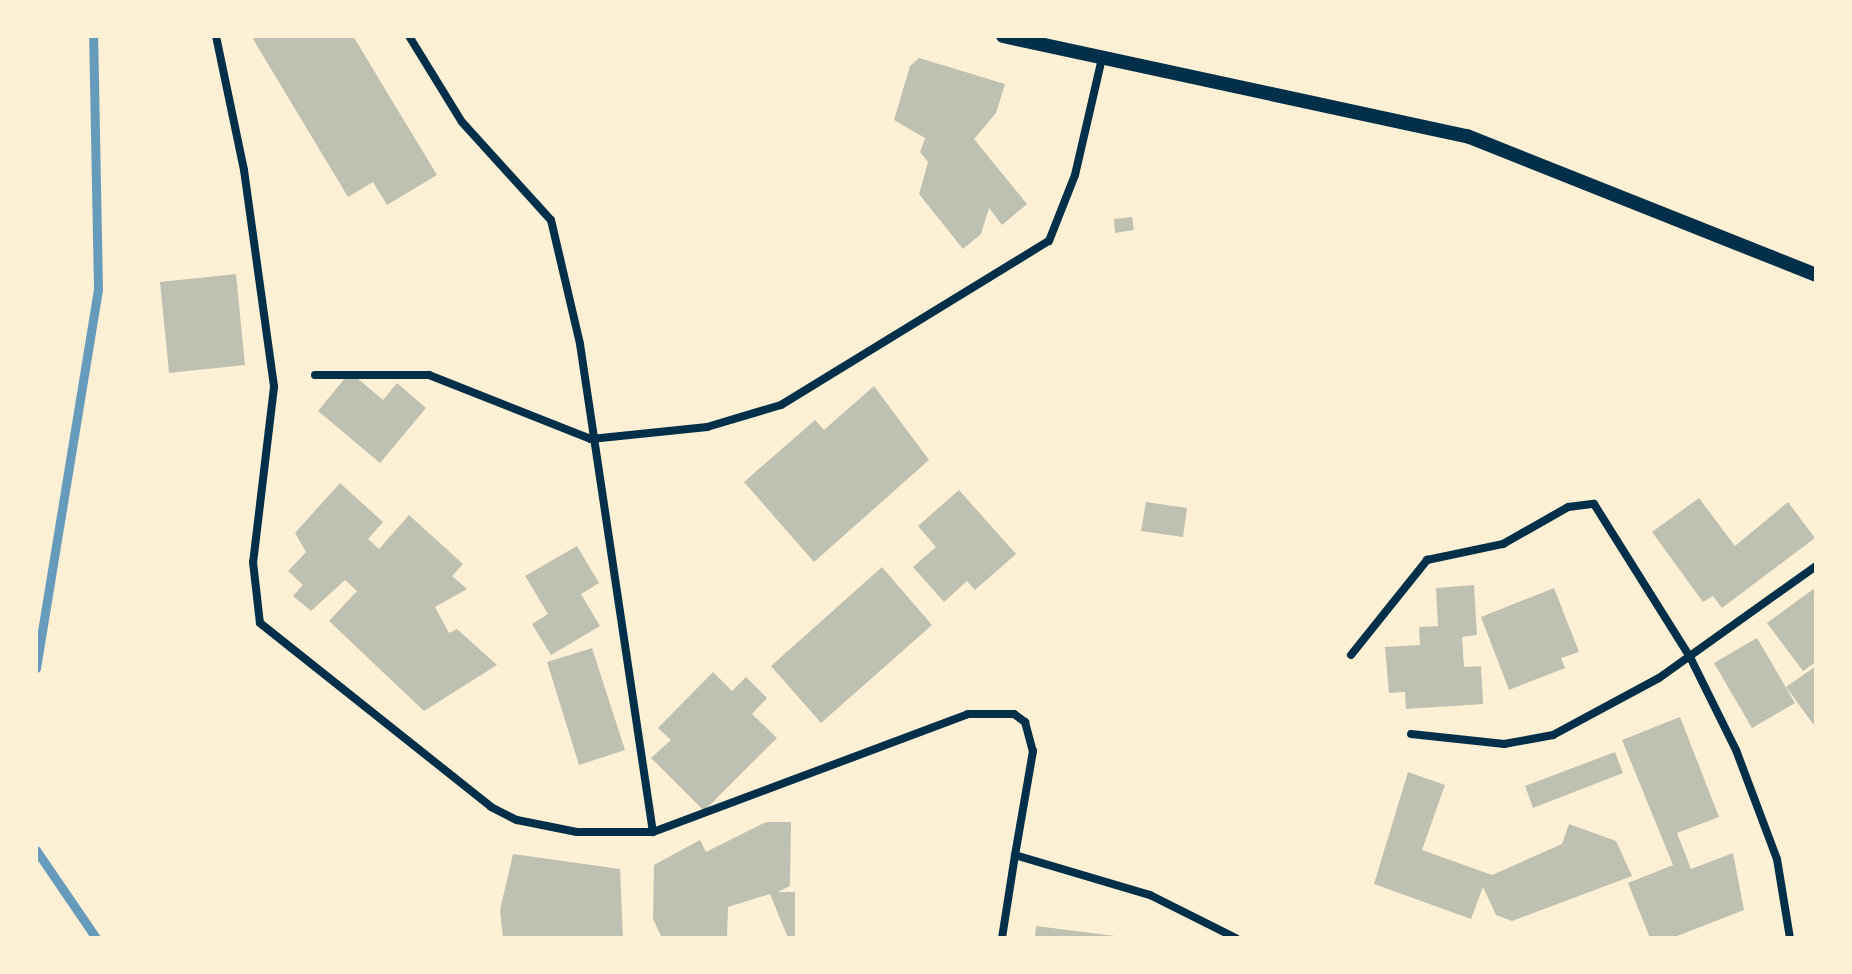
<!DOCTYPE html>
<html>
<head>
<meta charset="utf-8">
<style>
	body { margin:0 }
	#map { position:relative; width:1852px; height:974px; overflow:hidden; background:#fdf0d5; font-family:"Alegreya Sans",sans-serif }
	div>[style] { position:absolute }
	.stream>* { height:9px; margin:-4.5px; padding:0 4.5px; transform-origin:4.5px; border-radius:4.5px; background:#669bbc }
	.building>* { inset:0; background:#bec0b2 }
	.minor>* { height:8px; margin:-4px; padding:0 4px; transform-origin:4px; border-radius:4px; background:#003049 }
	.tertiary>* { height:14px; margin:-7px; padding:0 7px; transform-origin:7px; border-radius:7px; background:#003049 }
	span { translate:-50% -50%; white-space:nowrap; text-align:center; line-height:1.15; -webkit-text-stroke:7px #fdf0d5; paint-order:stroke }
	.frame { position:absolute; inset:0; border:38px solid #fdf0d5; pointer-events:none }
</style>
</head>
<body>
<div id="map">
	<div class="stream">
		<i style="left:36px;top:668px;width:384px;rotate:-80.7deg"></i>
		<i style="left:98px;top:289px;width:253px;rotate:-91.1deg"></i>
		<i style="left:36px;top:850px;width:107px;rotate:55.7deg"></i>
	</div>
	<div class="building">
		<i style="clip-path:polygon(258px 36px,353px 36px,437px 175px,387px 205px,373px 182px,348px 197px,253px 39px)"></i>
		<i style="clip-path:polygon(919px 58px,1005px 84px,996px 113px,974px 139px,1027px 204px,1002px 225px,989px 208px,981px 234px,963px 249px,919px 194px,928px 162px,920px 152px,925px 138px,894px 120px,910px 66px)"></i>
		<i style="clip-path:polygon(1132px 217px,1134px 230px,1115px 233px,1114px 219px)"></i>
		<i style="clip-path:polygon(236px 274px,245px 365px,169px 373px,160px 282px)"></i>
		<i style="clip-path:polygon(350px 372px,383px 400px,397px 383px,426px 408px,380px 463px,318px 411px)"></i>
		<i style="clip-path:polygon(874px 386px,929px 460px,814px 562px,744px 482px,815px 420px,824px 430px)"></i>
		<i style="clip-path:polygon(340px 483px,383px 522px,368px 539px,379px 549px,409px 515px,463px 564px,452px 576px,467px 589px,435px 607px,449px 633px,457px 629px,497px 665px,424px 711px,329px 621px,357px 591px,345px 580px,311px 611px,293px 596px,303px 585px,288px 571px,306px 552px,295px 533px)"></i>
		<i style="clip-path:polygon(959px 490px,1016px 554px,975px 590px,967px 581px,944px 602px,913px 567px,936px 547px,918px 526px)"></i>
		<i style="clip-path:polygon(1699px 498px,1735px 546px,1788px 502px,1815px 538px,1722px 608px,1713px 596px,1703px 602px,1652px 532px)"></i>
		<i style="clip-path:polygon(1146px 502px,1187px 508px,1183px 537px,1141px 531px)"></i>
		<i style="clip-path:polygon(577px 546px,599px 583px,581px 594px,600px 626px,551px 655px,532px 624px,548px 614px,525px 576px)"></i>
		<i style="clip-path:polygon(882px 567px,932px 625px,821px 723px,771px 666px)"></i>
		<i style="clip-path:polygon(1474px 585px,1477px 635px,1462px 637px,1464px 667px,1481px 666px,1483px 704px,1406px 709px,1405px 692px,1389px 693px,1385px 647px,1420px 645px,1419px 627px,1438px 626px,1436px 588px)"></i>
		<i style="clip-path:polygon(1816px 587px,1816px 662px,1803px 671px,1767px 623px)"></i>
		<i style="clip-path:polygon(1554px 588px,1579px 652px,1561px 658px,1565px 668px,1509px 690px,1481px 617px)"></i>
		<i style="clip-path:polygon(1757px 638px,1795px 703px,1752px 728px,1714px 663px)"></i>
		<i style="clip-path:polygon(592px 648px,625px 750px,579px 765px,547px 662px)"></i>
		<i style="clip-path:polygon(1816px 666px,1816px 728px,1786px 687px)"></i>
		<i style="clip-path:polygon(713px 672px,732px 691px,746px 677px,767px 698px,752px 714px,777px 738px,704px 811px,651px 758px,671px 740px,658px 728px)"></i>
		<i style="clip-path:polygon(1680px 717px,1719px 817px,1677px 833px,1691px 869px,1733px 853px,1744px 910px,1672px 938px,1650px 938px,1628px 883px,1673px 865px,1622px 740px)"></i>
		<i style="clip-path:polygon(1615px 752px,1623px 773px,1533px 808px,1525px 786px)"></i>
		<i style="clip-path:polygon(1408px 772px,1445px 785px,1422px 850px,1492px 875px,1562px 844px,1569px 824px,1616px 841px,1632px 876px,1512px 921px,1496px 915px,1483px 887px,1471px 919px,1374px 884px)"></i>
		<i style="clip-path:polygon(766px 822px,791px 822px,790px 886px,778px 892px,795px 892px,795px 938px,788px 938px,770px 894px,728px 907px,727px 938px,662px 938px,653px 919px,654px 865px,700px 840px,706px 852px)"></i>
		<i style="clip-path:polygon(513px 854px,620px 869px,623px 938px,503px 938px,500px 910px)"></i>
		<i style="clip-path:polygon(1036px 926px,1115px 936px,1115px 938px,1035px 938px)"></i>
	</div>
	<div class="minor">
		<i style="left:216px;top:36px;width:137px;rotate:78.2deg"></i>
		<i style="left:244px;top:170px;width:219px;rotate:82.1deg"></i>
		<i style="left:274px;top:387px;width:176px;rotate:96.8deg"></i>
		<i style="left:253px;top:562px;width:61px;rotate:83.5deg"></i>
		<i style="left:260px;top:623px;width:295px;rotate:38.5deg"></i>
		<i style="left:491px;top:807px;width:29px;rotate:27deg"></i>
		<i style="left:517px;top:820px;width:61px;rotate:11.3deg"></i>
		<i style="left:577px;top:832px;width:76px"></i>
		<i style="left:653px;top:832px;width:336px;rotate:-20.5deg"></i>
		<i style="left:968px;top:714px;width:46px"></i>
		<i style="left:1014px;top:714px;width:14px;rotate:36deg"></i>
		<i style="left:1025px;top:722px;width:30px;rotate:75deg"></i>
		<i style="left:1033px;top:751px;width:106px;rotate:99.8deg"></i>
		<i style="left:1015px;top:855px;width:141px;rotate:16.5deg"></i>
		<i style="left:1150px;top:895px;width:96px;rotate:26.6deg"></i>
		<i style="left:409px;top:36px;width:101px;rotate:58.4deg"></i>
		<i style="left:462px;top:122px;width:132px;rotate:47.8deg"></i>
		<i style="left:551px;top:220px;width:127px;rotate:76.8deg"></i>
		<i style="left:580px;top:344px;width:493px;rotate:81.5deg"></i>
		<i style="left:315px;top:375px;width:114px"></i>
		<i style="left:429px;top:375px;width:174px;rotate:21.6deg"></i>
		<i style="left:591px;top:439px;width:117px;rotate:-5.9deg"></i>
		<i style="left:707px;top:427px;width:77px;rotate:-16.6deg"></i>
		<i style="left:781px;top:405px;width:314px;rotate:-31.5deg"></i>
		<i style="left:1049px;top:241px;width:71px;rotate:-68.5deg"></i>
		<i style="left:1075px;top:175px;width:120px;rotate:-77deg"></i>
		<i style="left:1351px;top:655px;width:122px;rotate:-51.3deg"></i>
		<i style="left:1427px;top:560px;width:78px;rotate:-11.9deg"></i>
		<i style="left:1503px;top:544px;width:75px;rotate:-29.6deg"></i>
		<i style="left:1568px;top:507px;width:26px;rotate:-7deg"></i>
		<i style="left:1594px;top:504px;width:181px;rotate:57.9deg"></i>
		<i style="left:1690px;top:657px;width:104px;rotate:63.7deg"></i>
		<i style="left:1736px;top:750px;width:116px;rotate:69.4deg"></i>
		<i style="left:1777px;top:859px;width:80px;rotate:80.7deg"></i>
		<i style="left:1411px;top:734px;width:94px;rotate:6.1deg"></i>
		<i style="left:1504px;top:744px;width:50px;rotate:-10.4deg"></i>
		<i style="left:1553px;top:735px;width:120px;rotate:-28.3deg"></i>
		<i style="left:1659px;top:678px;width:193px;rotate:-35.5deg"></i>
		<i style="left:1002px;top:938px;width:84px;rotate:-81.1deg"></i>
	</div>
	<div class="tertiary">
		<i style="left:1003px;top:36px;width:475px;rotate:12.2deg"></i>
		<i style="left:1467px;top:136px;width:376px;rotate:21.7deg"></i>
	</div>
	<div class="frame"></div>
</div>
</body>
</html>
